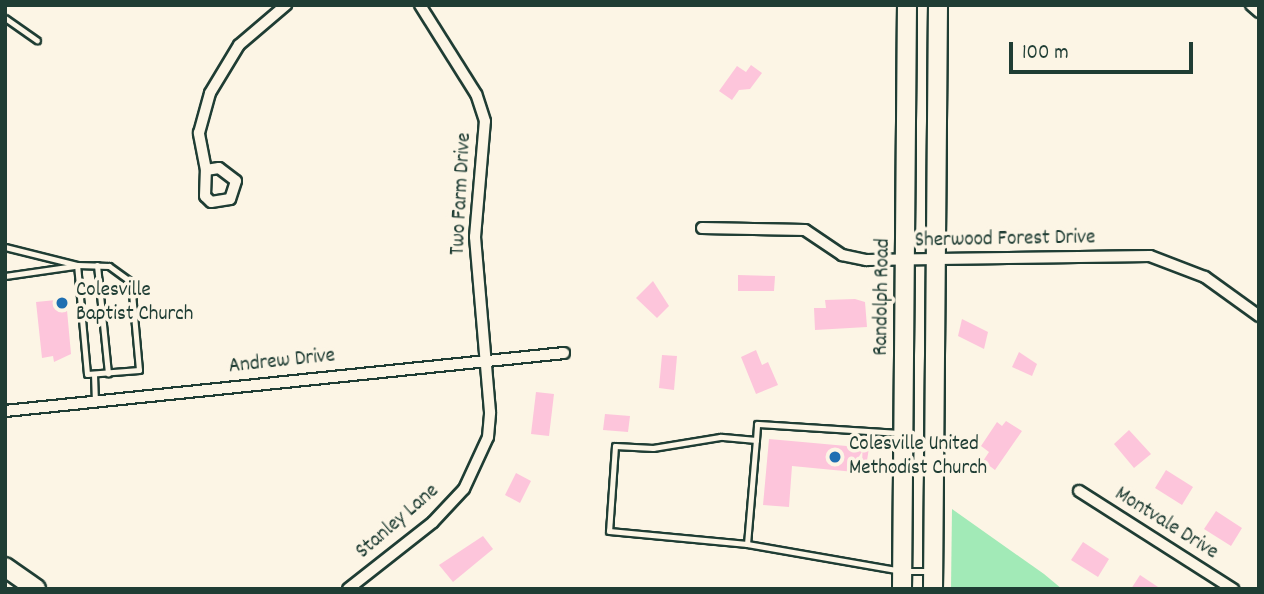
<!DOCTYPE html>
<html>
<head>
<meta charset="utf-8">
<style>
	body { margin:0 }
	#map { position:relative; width:1264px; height:594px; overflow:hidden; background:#fcf5e5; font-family:Dekko,sans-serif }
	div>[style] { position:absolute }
	.green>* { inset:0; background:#a2eab7 }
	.building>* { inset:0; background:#fdc5db }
	.roads { filter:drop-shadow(2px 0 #1f3d34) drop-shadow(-2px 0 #1f3d34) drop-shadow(0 2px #1f3d34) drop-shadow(0 -2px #1f3d34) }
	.lane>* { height:5px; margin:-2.5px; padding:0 2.5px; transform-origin:2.5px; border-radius:2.5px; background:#fcf5e5 }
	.street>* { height:10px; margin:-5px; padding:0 5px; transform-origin:5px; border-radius:5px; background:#fcf5e5 }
	.primary>* { height:18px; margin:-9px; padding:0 9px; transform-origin:9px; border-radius:9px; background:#fcf5e5 }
	.dots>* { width:19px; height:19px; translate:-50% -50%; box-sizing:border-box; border:4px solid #fcf5e5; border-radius:50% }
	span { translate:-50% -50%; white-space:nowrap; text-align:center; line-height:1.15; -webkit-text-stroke:7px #fcf5e5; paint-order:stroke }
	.street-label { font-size:21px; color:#1f3d34 }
	.poi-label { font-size:21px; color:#1f3d34 }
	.left { translate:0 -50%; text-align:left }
	.frame { position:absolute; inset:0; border:7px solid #1f3d34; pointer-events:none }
	.scale { position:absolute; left:1009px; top:42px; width:184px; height:32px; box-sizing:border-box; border:4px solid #1f3d34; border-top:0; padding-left:9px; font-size:21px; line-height:24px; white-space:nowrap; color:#1f3d34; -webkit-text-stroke:5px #fcf5e5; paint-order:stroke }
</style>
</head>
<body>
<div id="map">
	<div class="green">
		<i style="clip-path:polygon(952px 509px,1044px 574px,1062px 589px,951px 589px)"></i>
	</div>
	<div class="building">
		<i style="clip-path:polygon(751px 65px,762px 73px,750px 89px,739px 90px,732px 100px,719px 91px,737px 66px,746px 72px)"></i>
		<i style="clip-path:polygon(738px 275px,775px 276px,774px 291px,738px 291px)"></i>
		<i style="clip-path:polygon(653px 281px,669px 306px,657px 318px,636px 298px)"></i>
		<i style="clip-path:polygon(66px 299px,71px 354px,54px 362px,53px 356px,42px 358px,36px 302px)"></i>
		<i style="clip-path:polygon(855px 299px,865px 302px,867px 327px,815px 330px,814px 308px,826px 308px,825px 300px)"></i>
		<i style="clip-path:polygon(962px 319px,988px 332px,984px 349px,958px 336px)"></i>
		<i style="clip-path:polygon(756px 350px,762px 365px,768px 362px,778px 385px,756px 394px,741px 357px)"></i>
		<i style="clip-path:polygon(1019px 352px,1037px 364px,1032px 376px,1012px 367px)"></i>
		<i style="clip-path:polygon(662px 355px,677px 356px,674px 390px,659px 388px)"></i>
		<i style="clip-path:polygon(536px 392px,554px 394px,549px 436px,531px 434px)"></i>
		<i style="clip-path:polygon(605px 414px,630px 416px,628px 432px,603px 430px)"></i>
		<i style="clip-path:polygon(1006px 421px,1022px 431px,995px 470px,983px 461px,989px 452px,981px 446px,997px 422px,1002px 426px)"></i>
		<i style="clip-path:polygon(1129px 430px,1151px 454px,1134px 468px,1114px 444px)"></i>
		<i style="clip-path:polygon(769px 439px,869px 448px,865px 473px,792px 466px,789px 507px,763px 505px)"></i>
		<i style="clip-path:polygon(1166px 470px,1193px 487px,1182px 505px,1155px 488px)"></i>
		<i style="clip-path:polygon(516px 473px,531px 481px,520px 503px,505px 495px)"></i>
		<i style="clip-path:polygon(1216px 511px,1242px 528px,1231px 546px,1204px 529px)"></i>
		<i style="clip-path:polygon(483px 536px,493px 549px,453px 582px,439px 565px)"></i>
		<i style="clip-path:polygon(1083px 542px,1109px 559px,1098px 577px,1071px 560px)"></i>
		<i style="clip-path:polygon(1140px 575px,1161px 589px,1131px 589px)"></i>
	</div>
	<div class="roads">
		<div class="lane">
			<i style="left:5px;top:18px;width:39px;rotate:35deg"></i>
			<i style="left:5px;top:247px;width:74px;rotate:14deg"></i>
			<i style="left:77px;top:265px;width:32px;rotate:2deg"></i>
			<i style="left:109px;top:266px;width:27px;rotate:36deg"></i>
			<i style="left:131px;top:282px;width:88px;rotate:84.8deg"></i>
			<i style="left:139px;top:370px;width:52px;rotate:175.6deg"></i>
			<i style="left:87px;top:374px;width:109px;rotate:-95.2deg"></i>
			<i style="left:97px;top:265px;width:109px;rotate:84.2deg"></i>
			<i style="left:5px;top:276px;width:70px;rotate:-8.2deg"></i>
			<i style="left:94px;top:374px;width:27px;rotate:88deg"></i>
			<i style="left:756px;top:440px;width:36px;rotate:-175deg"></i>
			<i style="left:720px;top:437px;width:68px;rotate:170.7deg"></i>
			<i style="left:653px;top:448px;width:38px;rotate:-177deg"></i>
			<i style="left:615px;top:446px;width:85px;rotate:94deg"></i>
			<i style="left:609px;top:531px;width:139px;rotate:5.4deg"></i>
			<i style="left:747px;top:544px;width:104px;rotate:-85.1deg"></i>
			<i style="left:756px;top:440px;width:16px;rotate:-86deg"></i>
			<i style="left:757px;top:424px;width:144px;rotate:3.6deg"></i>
			<i style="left:747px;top:544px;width:157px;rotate:9.9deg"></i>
			<i style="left:902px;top:571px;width:28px"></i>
		</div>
		<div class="street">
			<i style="left:1251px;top:5px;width:11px;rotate:41deg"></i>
			<i style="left:206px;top:170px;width:13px;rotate:-9deg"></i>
			<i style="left:219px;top:168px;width:21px;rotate:37deg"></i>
			<i style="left:236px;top:181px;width:19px;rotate:108deg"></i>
			<i style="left:230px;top:199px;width:19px;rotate:171deg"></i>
			<i style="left:211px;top:202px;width:8px;rotate:-135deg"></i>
			<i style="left:205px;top:196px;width:26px;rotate:-88deg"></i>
			<i style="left:206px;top:170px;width:38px;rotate:-101deg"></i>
			<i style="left:199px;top:133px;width:41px;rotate:-74.6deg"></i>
			<i style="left:210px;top:93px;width:56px;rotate:-58.9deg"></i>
			<i style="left:239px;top:45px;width:62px;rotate:-40.4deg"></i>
			<i style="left:702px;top:228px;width:103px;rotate:1.1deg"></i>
			<i style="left:805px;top:230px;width:45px;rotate:34deg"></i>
			<i style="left:842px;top:255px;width:25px;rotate:12deg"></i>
			<i style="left:866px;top:260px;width:284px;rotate:-0.8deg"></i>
			<i style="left:1150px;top:256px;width:59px;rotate:20.9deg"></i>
			<i style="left:1205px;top:277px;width:67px;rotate:35.8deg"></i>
			<i style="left:5px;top:411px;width:562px;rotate:-5.92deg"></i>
			<i style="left:1079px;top:491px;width:183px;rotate:32.5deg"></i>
			<i style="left:348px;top:589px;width:108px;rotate:-38.2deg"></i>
			<i style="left:433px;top:522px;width:45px;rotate:-46.8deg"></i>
			<i style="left:464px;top:489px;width:57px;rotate:-65.2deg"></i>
			<i style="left:488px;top:437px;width:25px;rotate:-85deg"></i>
			<i style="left:490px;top:412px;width:176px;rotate:-94.9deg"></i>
			<i style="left:475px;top:237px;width:116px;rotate:-85.1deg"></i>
			<i style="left:485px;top:121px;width:28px;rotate:-108deg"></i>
			<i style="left:476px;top:94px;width:105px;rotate:-122.2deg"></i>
		</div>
		<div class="primary">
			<i style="left:5px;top:567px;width:38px;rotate:35deg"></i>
			<i style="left:902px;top:589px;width:584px;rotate:-89.51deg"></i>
			<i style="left:933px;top:589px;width:584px;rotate:-89.51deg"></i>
		</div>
	</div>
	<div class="dots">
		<i style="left:62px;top:303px;background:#1f6fb2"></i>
		<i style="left:835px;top:457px;background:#1f6fb2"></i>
	</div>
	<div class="street-label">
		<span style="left:462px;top:194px;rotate:-87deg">Two Farm Drive</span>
		<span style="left:1005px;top:240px;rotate:-1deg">Sherwood Forest Drive</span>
		<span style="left:883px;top:297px;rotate:-89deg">Randolph Road</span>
		<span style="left:282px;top:362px;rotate:-6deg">Andrew Drive</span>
		<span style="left:398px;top:522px;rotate:-41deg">Stanley Lane</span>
		<span style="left:1166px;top:524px;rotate:32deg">Montvale Drive</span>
	</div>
	<div class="poi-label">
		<span class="left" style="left:76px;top:303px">Colesville<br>Baptist Church</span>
		<span class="left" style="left:849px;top:457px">Colesville United<br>Methodist Church</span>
	</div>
	<div class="frame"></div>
	<div class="scale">100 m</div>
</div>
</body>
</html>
